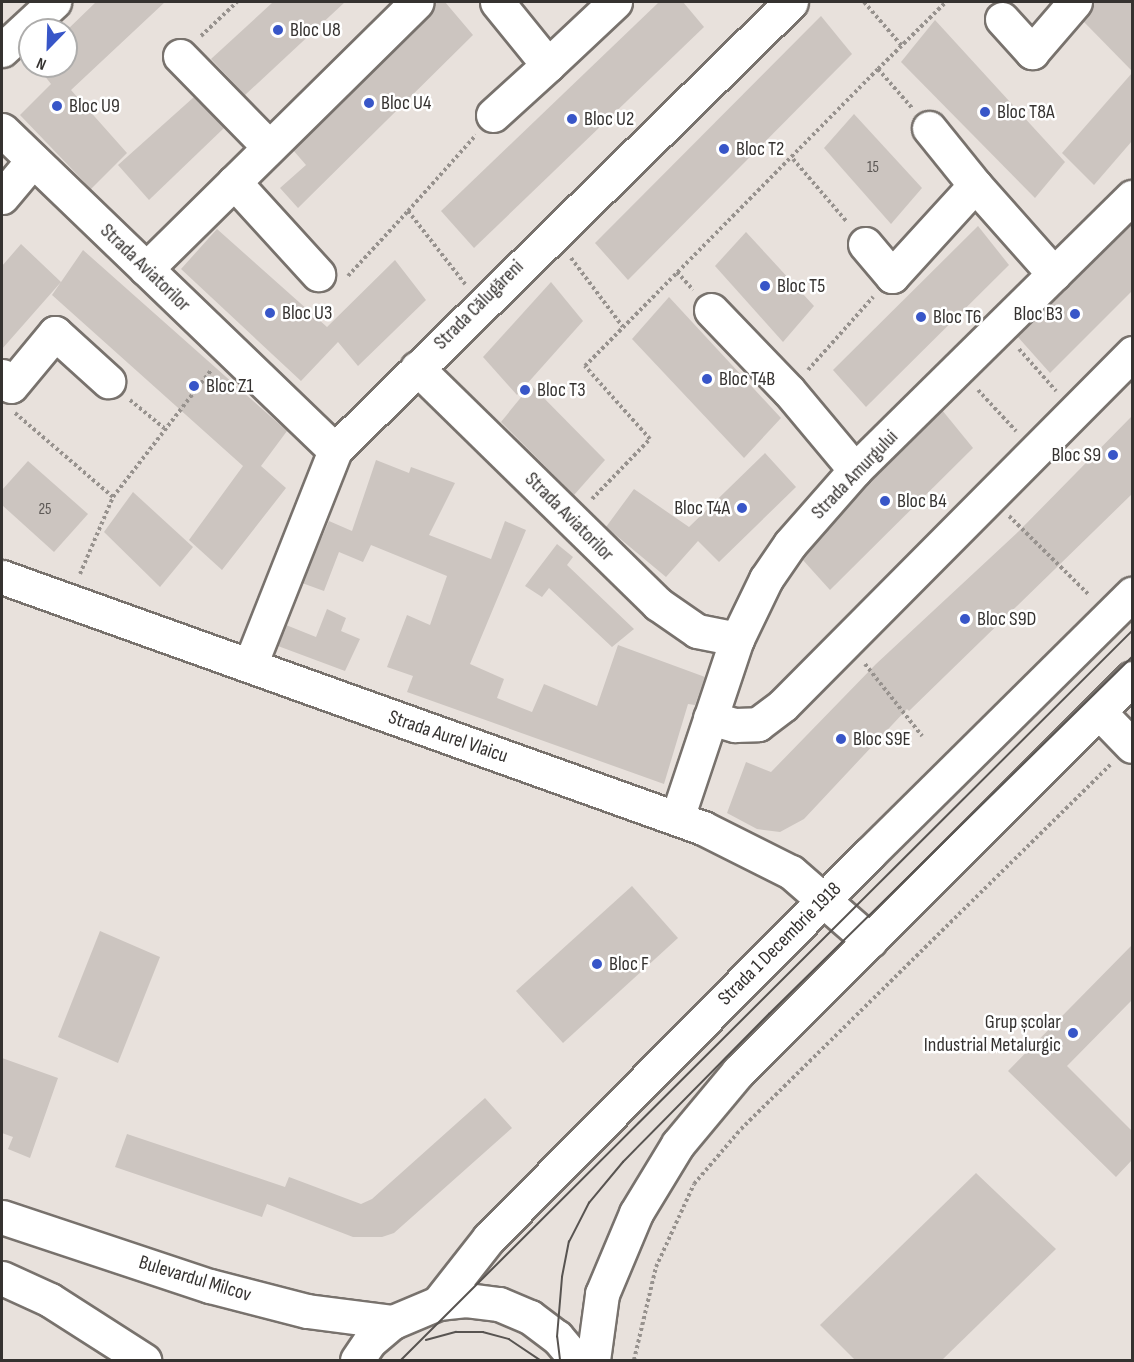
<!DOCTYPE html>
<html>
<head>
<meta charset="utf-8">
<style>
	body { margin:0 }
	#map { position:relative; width:1134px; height:1362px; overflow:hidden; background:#e8e1dc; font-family:"Sofia Sans Condensed",sans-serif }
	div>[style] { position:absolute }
	.building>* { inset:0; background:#ccc5c0 }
	.path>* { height:4px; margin-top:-2px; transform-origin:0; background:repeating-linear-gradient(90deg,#97928e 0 3px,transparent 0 6px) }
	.roads { filter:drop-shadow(2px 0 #78726d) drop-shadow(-2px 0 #78726d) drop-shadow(0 2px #78726d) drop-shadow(0 -2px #78726d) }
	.minor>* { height:33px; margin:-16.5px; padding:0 16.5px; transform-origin:16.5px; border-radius:16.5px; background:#fff }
	.major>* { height:33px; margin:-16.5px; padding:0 16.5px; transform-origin:16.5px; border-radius:16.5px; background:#fff }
	.tram>* { height:1.5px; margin:-0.75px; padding:0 0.75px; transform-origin:0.75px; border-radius:0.75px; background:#585451 }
	.dots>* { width:16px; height:16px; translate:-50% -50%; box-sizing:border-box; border:3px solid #fff; border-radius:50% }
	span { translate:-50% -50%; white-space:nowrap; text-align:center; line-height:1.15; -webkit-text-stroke:5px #fff; paint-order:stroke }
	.number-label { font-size:16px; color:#5b5754 }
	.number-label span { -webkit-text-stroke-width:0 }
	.poi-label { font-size:20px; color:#353230 }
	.left { translate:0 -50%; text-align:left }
	.right { translate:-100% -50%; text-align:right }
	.street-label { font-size:20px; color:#353230 }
	.frame { position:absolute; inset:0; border:3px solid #353230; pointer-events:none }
	.north { position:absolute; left:18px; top:18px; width:60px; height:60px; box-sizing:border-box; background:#fff; border:2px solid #aeadac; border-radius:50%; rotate:203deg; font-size:16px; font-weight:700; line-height:24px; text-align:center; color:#353230 }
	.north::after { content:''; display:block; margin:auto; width:21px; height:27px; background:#3856c8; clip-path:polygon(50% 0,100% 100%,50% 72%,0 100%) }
</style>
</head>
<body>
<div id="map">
	<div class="building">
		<i style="clip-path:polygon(96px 2px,165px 2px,71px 90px,127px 153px,91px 189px,20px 115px,51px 84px,37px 66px,66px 66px,66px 31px)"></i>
		<i style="clip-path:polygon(273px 2px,345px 2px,245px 95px,211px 59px)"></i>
		<i style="clip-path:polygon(445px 2px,473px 35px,298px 208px,280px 188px,306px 165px,293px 150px,430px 15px,437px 2px)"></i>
		<i style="clip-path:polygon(659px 2px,683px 2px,704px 27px,474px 248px,441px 211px)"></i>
		<i style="clip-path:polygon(1093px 2px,1132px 2px,1132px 71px,1083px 21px)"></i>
		<i style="clip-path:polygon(821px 16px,852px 54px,628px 280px,595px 243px)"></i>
		<i style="clip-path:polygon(935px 20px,1065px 162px,1035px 198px,901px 62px)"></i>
		<i style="clip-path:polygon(1132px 73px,1132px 141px,1094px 185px,1062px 153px)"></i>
		<i style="clip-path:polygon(194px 97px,224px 128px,149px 200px,118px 165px)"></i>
		<i style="clip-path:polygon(854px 114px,922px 188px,891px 224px,824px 148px)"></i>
		<i style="clip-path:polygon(1132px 223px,1132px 291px,1050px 373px,1017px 336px)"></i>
		<i style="clip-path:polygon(978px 226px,1009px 265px,866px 407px,833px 370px)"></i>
		<i style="clip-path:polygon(217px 229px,327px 327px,395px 260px,426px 300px,358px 366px,338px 342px,301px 381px,181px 269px)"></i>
		<i style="clip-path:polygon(746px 232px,814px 306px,783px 342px,715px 266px)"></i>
		<i style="clip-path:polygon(21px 244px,61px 282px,83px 250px,287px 431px,261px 466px,286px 488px,222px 570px,189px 540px,243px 466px,52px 295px,61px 282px,2px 349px,2px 266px)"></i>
		<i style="clip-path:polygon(551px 282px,583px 321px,517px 395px,483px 357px)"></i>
		<i style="clip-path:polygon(669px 297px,781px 418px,744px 458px,632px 339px)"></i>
		<i style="clip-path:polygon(531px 385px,605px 460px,574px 495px,501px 422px)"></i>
		<i style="clip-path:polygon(942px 410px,973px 448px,830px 590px,802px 559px,869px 483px)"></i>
		<i style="clip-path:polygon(1132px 416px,1132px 494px,909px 711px,907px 709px,804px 819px,780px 832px,757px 829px,727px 813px,746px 762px,771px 772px,876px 664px,1019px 531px)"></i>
		<i style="clip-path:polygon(765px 453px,796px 487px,719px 562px,698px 541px,666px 577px,606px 527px,634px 489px,689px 527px)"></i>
		<i style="clip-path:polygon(376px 460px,409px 473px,411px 467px,455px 483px,429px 535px,491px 559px,505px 521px,526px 530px,470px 664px,504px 679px,497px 698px,532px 712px,544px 684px,597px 706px,618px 645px,705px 677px,695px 705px,688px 704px,664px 784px,407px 692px,413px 676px,387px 667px,407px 615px,430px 625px,447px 576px,371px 545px,363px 562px,339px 552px,324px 591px,302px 583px,329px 521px,352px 531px)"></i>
		<i style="clip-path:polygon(28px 461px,88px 514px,54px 552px,2px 505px,2px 490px)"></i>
		<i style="clip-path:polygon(133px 492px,193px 547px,160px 587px,104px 532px)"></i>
		<i style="clip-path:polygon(557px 544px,573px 557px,567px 565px,634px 629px,612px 647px,549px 588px,542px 597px,525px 586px)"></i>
		<i style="clip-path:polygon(327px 609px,346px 618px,341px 631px,360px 639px,345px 671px,278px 646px,286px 625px,316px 637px)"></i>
		<i style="clip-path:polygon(632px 886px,678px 938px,563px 1043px,516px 991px)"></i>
		<i style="clip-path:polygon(100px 931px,160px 957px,118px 1063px,58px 1037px)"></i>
		<i style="clip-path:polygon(1132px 945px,1132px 1000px,1067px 1066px,1132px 1131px,1132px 1160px,1116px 1177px,1008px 1071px)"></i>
		<i style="clip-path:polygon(2px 1058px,58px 1078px,30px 1158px,8px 1149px,13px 1137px,2px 1133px)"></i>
		<i style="clip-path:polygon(485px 1098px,512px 1128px,394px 1233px,382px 1237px,353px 1237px,267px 1204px,262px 1217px,115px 1167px,127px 1134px,285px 1187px,289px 1177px,361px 1204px,372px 1199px)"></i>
		<i style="clip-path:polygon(976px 1173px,1056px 1249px,942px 1360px,855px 1360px,820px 1325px)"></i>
	</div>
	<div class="path">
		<i style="left:864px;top:2px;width:58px;rotate:49.2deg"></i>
		<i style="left:201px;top:36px;width:50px;rotate:-43.4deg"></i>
		<i style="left:878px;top:69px;width:95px;rotate:-44.6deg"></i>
		<i style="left:793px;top:159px;width:83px;rotate:49.4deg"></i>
		<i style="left:408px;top:211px;width:102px;rotate:-48.2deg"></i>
		<i style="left:571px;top:258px;width:86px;rotate:53deg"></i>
		<i style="left:677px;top:272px;width:24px;rotate:48deg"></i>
		<i style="left:348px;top:276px;width:88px;rotate:-47.3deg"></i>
		<i style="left:408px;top:211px;width:93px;rotate:52deg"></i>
		<i style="left:1019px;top:349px;width:56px;rotate:48.6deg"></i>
		<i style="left:808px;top:370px;width:98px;rotate:-48.3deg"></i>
		<i style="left:978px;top:390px;width:56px;rotate:47.2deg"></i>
		<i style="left:130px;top:400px;width:44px;rotate:39.5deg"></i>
		<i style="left:15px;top:413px;width:129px;rotate:40.6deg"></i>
		<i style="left:592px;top:499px;width:83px;rotate:-46deg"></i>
		<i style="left:650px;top:439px;width:98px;rotate:-131.7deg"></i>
		<i style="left:585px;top:366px;width:417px;rotate:-45.4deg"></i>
		<i style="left:878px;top:69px;width:52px;rotate:48.9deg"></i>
		<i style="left:1009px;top:516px;width:112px;rotate:44.6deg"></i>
		<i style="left:80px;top:574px;width:84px;rotate:-66.8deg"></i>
		<i style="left:113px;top:497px;width:160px;rotate:-52.3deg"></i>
		<i style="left:865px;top:664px;width:92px;rotate:51.6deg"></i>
		<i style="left:634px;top:1360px;width:96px;rotate:-76.7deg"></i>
		<i style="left:656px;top:1267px;width:91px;rotate:-65.4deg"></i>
		<i style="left:694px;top:1184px;width:72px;rotate:-49.5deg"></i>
		<i style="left:741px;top:1129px;width:520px;rotate:-44.61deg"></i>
	</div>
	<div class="roads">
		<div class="minor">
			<i style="left:497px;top:2px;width:81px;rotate:51deg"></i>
			<i style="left:548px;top:65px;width:92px;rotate:-43.2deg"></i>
			<i style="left:1002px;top:19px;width:45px;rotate:47.7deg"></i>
			<i style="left:1032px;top:52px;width:66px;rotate:-49.3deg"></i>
			<i style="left:2px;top:50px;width:71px;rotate:-42.7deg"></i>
			<i style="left:180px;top:56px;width:127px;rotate:45.6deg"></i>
			<i style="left:493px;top:115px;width:74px;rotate:-42.3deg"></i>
			<i style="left:929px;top:128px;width:73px;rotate:51.1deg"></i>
			<i style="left:2px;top:130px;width:462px;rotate:43.9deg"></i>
			<i style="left:234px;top:182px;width:125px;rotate:47.6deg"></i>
			<i style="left:2px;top:197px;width:48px;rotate:-50deg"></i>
			<i style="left:865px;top:244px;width:42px;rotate:49.8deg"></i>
			<i style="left:892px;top:276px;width:123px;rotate:-47.6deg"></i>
			<i style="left:975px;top:185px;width:119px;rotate:48.4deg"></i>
			<i style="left:146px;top:269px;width:380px;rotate:-44.6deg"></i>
			<i style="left:711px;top:310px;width:112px;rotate:46.1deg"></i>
			<i style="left:789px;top:391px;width:103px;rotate:50.1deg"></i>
			<i style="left:417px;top:368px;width:337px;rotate:44.4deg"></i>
			<i style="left:658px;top:604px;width:47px;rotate:34.7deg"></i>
			<i style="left:697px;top:631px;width:41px;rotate:11.3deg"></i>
			<i style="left:2px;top:376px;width:13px;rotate:48deg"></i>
			<i style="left:11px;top:386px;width:69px;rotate:-50.3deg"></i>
			<i style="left:55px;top:333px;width:72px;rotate:42.2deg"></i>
			<i style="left:250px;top:665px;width:231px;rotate:-68.4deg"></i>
			<i style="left:335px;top:450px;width:639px;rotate:-44.49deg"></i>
			<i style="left:1099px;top:712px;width:47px;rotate:45.9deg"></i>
			<i style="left:710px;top:718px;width:26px;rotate:16deg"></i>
			<i style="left:735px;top:725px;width:23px;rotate:-2deg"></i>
			<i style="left:758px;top:724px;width:31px;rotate:-37deg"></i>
			<i style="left:783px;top:705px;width:496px;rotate:-45.2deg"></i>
			<i style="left:677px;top:818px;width:189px;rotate:-71.5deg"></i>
			<i style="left:737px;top:639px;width:67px;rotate:-64.2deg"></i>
			<i style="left:766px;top:579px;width:42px;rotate:-55.6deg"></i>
			<i style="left:790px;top:544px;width:98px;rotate:-48.7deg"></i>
			<i style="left:855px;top:470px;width:389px;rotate:-44.6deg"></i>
			<i style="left:2px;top:1217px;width:219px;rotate:18.4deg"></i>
			<i style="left:210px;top:1286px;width:100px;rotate:14.5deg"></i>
			<i style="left:307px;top:1311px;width:87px;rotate:7.3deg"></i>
			<i style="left:2px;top:1278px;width:53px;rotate:24.6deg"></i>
			<i style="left:50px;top:1300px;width:112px;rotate:32.6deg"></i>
		</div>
		<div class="major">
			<i style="left:2px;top:577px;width:745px;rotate:19.7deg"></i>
			<i style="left:703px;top:828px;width:98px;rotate:26.6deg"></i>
			<i style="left:791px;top:872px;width:105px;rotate:41.1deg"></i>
			<i style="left:438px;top:1303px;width:83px;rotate:-51.9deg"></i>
			<i style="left:489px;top:1238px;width:540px;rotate:-45.3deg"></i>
			<i style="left:869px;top:854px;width:370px;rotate:-44.7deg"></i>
			<i style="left:357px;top:1360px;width:23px;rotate:-56deg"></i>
			<i style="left:370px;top:1341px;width:30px;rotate:-40deg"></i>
			<i style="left:393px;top:1322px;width:49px;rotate:-22.9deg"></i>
			<i style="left:438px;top:1303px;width:28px;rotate:-6deg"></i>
			<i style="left:466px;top:1300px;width:33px;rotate:7deg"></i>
			<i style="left:499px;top:1304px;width:34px;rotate:23deg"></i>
			<i style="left:530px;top:1317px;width:34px;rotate:37deg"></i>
			<i style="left:557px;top:1337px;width:30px;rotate:50deg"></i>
			<i style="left:593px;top:1360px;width:67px;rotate:-82.2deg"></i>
			<i style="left:602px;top:1294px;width:88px;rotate:-67.2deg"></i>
			<i style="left:636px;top:1213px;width:81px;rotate:-58.7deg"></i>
			<i style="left:678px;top:1144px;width:94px;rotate:-50.2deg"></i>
			<i style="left:738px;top:1072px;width:557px;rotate:-45deg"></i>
		</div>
	</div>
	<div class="tram">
		<i style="left:426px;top:1340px;width:31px;rotate:-15deg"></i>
		<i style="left:456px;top:1332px;width:27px"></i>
		<i style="left:483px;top:1332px;width:27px;rotate:15deg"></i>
		<i style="left:509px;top:1339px;width:37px;rotate:34deg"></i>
		<i style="left:401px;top:1360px;width:1032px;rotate:-44.92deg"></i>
		<i style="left:560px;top:1360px;width:23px;rotate:-97deg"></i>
		<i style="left:557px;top:1337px;width:60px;rotate:-85.2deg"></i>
		<i style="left:562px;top:1277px;width:36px;rotate:-79deg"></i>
		<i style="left:569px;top:1242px;width:44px;rotate:-62.9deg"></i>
		<i style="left:589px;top:1203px;width:53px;rotate:-50.3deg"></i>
		<i style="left:623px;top:1162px;width:208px;rotate:-45.4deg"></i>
		<i style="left:769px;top:1014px;width:509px;rotate:-44.52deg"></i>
	</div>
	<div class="dots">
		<i style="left:278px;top:30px;background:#3856c8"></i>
		<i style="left:369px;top:103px;background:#3856c8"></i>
		<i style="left:57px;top:106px;background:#3856c8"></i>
		<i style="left:985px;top:112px;background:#3856c8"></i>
		<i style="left:572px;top:119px;background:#3856c8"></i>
		<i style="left:724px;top:149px;background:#3856c8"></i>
		<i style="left:765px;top:286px;background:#3856c8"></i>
		<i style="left:270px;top:313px;background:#3856c8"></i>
		<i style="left:1075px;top:314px;background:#3856c8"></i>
		<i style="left:921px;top:317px;background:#3856c8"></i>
		<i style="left:707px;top:379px;background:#3856c8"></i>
		<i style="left:194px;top:386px;background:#3856c8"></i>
		<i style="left:525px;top:390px;background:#3856c8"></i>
		<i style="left:1113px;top:455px;background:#3856c8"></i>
		<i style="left:885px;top:501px;background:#3856c8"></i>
		<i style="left:742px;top:508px;background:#3856c8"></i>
		<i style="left:965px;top:619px;background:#3856c8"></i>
		<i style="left:841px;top:739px;background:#3856c8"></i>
		<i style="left:597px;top:964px;background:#3856c8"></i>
		<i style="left:1073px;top:1033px;background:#3856c8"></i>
	</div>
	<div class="number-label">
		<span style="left:873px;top:168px">15</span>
		<span style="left:45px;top:510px">25</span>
	</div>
	<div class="poi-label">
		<span class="left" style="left:290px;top:30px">Bloc U8</span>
		<span class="left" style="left:381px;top:103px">Bloc U4</span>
		<span class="left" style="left:69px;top:106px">Bloc U9</span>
		<span class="left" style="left:997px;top:112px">Bloc T8A</span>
		<span class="left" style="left:584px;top:119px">Bloc U2</span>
		<span class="left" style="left:736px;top:149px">Bloc T2</span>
		<span class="left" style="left:777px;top:286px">Bloc T5</span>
		<span class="left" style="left:282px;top:313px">Bloc U3</span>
		<span class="right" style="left:1063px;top:314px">Bloc B3</span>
		<span class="left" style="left:933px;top:317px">Bloc T6</span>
		<span class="left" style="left:719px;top:379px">Bloc T4B</span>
		<span class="left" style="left:206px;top:386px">Bloc Z1</span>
		<span class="left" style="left:537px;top:390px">Bloc T3</span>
		<span class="right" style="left:1101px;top:455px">Bloc S9</span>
		<span class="left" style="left:897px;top:501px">Bloc B4</span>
		<span class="right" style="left:730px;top:508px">Bloc T4A</span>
		<span class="left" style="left:977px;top:619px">Bloc S9D</span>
		<span class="left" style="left:853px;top:739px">Bloc S9E</span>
		<span class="left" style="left:609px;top:964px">Bloc F</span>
		<span class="right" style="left:1061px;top:1034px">Grup școlar<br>Industrial Metalurgic</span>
	</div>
	<div class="street-label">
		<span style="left:145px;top:268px;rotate:44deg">Strada Aviatorilor</span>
		<span style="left:479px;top:305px;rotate:-45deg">Strada Călugăreni</span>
		<span style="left:855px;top:475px;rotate:-46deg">Strada Amurgului</span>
		<span style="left:569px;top:517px;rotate:45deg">Strada Aviatorilor</span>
		<span style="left:448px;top:737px;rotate:19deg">Strada Aurel Vlaicu</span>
		<span style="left:780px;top:944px;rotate:-45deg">Strada 1 Decembrie 1918</span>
		<span style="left:195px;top:1279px;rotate:17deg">Bulevardul Milcov</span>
	</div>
	<div class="frame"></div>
	<div class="north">N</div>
</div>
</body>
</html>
